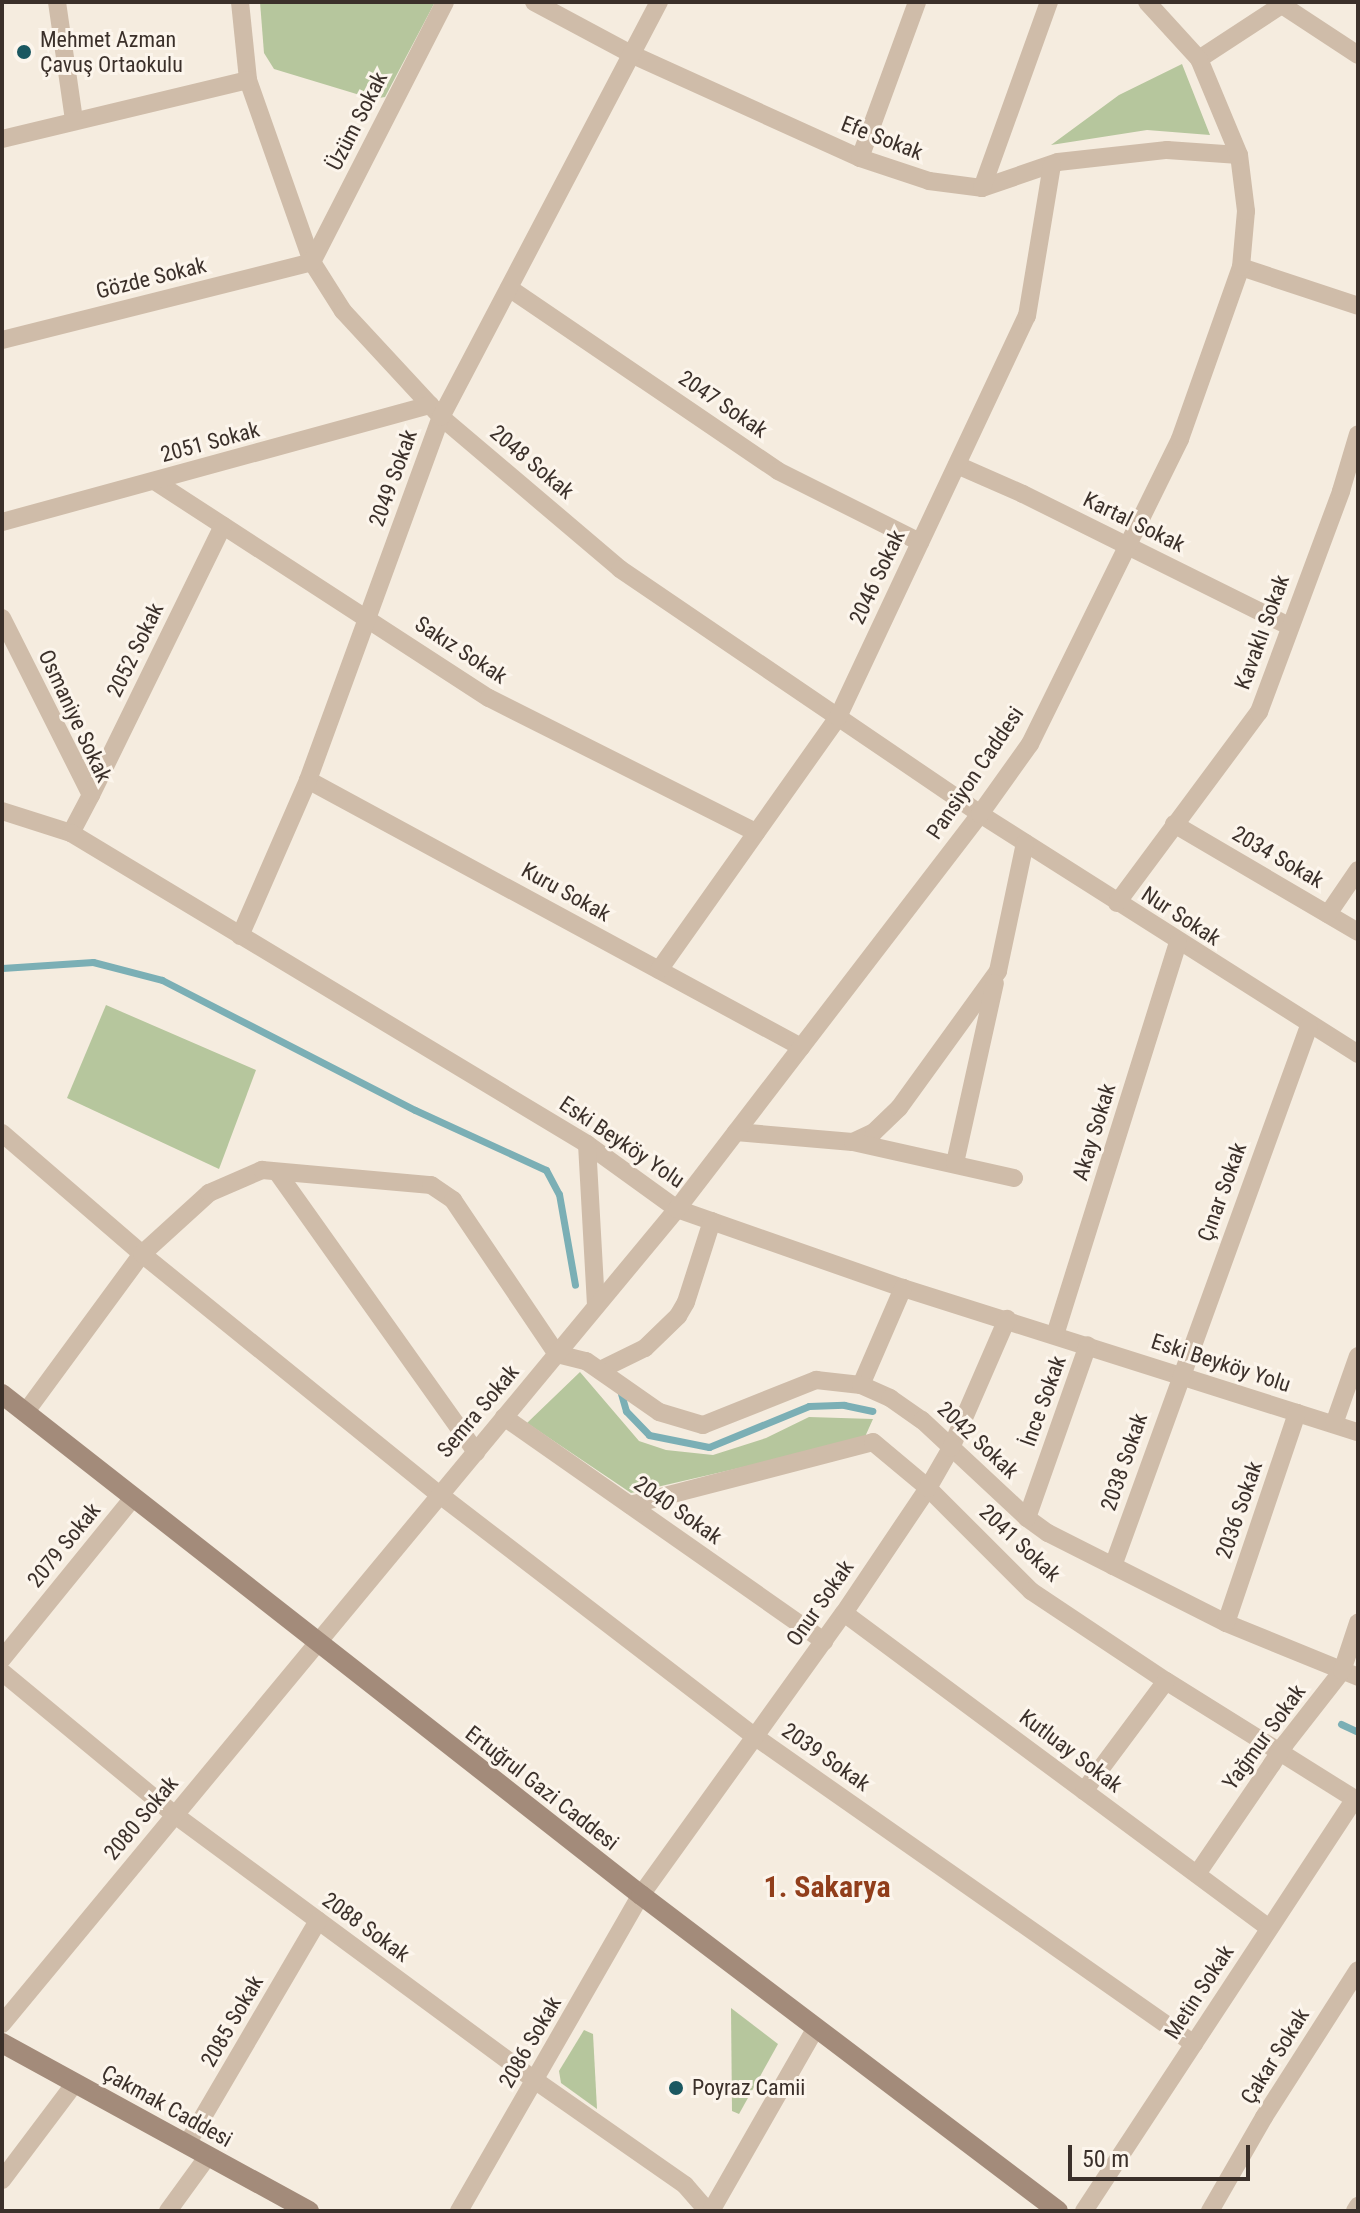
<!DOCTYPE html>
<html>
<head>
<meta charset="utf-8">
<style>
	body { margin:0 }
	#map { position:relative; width:1360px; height:2213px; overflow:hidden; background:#f5ecdf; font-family:"Roboto Condensed",sans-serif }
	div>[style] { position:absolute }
	.green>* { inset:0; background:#b6c69d }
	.stream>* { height:7px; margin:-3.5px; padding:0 3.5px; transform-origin:3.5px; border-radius:3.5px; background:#7bafb5 }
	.minor>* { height:18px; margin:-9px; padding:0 9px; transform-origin:9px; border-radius:9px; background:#cfbca9 }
	.secondary>* { height:20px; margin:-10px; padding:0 10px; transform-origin:10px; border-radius:10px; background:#a38b7a }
	.minor-bridge>* { height:18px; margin:-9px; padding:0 9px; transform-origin:9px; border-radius:9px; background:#cfbca9 }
	.dots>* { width:22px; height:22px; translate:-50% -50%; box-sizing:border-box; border:4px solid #fcf5ec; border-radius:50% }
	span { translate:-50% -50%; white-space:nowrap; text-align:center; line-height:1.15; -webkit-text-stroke:6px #fcf5ec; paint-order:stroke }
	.poi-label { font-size:22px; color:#3b302a }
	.left { translate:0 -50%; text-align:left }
	.street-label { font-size:22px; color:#3b302a }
	.district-label { font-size:30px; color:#913e1b; font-weight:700 }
	.frame { position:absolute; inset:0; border:4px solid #3b302a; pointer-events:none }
	.scale { position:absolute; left:1068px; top:2145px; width:182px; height:36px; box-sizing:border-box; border:4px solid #3b302a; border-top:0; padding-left:10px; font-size:24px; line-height:28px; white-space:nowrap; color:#3b302a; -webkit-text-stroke:6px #fcf5ec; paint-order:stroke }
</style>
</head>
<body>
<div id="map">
	<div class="green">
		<i style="clip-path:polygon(260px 2px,435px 2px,385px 97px,373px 99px,274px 69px,264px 53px)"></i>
		<i style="clip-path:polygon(1182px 64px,1210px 135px,1147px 130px,1051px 145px,1119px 95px)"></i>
		<i style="clip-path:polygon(106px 1005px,256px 1070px,219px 1169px,67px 1098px)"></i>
		<i style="clip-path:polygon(580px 1372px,639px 1441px,666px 1450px,713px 1455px,766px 1438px,809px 1417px,873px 1419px,864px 1439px,631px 1493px,527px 1423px)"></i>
		<i style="clip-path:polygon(731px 2008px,778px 2044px,739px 2114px,732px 2111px)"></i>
		<i style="clip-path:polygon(584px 2030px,593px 2034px,597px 2109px,561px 2083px,559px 2071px)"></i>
	</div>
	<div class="stream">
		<i style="left:2px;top:968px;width:91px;rotate:-3.8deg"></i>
		<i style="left:93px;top:962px;width:71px;rotate:14.6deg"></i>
		<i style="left:162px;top:980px;width:284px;rotate:27.2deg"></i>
		<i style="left:415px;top:1110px;width:144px;rotate:24.6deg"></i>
		<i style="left:546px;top:1170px;width:27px;rotate:62deg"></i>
		<i style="left:559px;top:1194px;width:92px;rotate:80deg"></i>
		<i style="left:620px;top:1390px;width:22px;rotate:74deg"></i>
		<i style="left:626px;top:1411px;width:33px;rotate:46deg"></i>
		<i style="left:649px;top:1435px;width:61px;rotate:11.3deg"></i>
		<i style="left:709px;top:1447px;width:108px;rotate:-22.3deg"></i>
		<i style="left:809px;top:1406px;width:35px;rotate:-2deg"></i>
		<i style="left:844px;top:1405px;width:29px;rotate:12deg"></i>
		<i style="left:1341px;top:1724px;width:19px;rotate:25deg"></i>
	</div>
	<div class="minor">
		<i style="left:57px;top:2px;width:119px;rotate:81.8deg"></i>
		<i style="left:240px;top:2px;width:78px;rotate:84.1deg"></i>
		<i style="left:248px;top:80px;width:193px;rotate:70.6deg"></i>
		<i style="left:312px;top:262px;width:58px;rotate:57.7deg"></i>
		<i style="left:343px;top:311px;width:144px;rotate:47.2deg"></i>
		<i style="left:441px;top:417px;width:235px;rotate:40.3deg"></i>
		<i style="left:620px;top:569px;width:435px;rotate:34.2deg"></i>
		<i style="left:980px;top:814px;width:448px;rotate:32.4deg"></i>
		<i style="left:534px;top:2px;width:112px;rotate:28.2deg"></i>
		<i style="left:633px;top:55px;width:249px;rotate:24.4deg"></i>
		<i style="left:860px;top:158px;width:73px;rotate:18.4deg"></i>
		<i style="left:929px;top:181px;width:53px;rotate:7.5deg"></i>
		<i style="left:982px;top:188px;width:80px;rotate:-18.9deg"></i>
		<i style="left:1058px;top:162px;width:110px;rotate:-6.3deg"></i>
		<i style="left:1167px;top:150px;width:72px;rotate:4deg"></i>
		<i style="left:1282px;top:5px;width:91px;rotate:33.3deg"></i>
		<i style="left:1199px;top:59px;width:104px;rotate:-33.2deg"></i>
		<i style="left:2px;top:139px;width:253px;rotate:-13.5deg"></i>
		<i style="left:860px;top:158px;width:166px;rotate:-69.9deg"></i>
		<i style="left:982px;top:188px;width:198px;rotate:-70.2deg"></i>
		<i style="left:1241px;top:267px;width:123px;rotate:18.4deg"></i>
		<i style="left:509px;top:288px;width:325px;rotate:34.2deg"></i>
		<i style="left:778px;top:471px;width:159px;rotate:26.6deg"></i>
		<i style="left:2px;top:340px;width:320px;rotate:-14.1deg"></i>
		<i style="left:312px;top:262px;width:292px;rotate:-62.9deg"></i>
		<i style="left:957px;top:465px;width:72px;rotate:23.7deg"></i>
		<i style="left:1023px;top:494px;width:297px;rotate:26.4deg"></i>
		<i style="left:156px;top:482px;width:397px;rotate:33deg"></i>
		<i style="left:489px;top:698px;width:299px;rotate:26.7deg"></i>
		<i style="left:2px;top:522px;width:444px;rotate:-15.3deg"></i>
		<i style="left:2px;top:618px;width:198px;rotate:63.3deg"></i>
		<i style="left:91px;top:795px;width:43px;rotate:117.8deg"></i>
		<i style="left:308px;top:780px;width:561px;rotate:28.44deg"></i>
		<i style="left:91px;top:795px;width:300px;rotate:-63.9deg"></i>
		<i style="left:2px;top:811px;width:72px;rotate:17.7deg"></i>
		<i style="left:71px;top:833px;width:602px;rotate:31.08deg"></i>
		<i style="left:587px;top:1144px;width:111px;rotate:35.8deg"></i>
		<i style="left:677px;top:1209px;width:239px;rotate:19.3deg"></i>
		<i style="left:903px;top:1288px;width:477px;rotate:17.6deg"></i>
		<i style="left:1174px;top:824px;width:213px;rotate:30.4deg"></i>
		<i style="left:1117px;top:903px;width:238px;rotate:-53.4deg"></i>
		<i style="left:1259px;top:712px;width:236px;rotate:-69.6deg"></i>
		<i style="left:1341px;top:491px;width:59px;rotate:-73.4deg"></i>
		<i style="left:1328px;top:914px;width:53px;rotate:-55.7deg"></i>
		<i style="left:240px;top:936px;width:170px;rotate:-66.4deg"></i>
		<i style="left:308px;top:780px;width:387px;rotate:-69.9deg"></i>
		<i style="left:441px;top:417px;width:469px;rotate:-62.3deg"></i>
		<i style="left:659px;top:970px;width:310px;rotate:-54.7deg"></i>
		<i style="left:838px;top:717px;width:443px;rotate:-64.8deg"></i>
		<i style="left:1027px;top:316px;width:153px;rotate:-80.6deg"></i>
		<i style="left:736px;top:1132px;width:117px;rotate:4.9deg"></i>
		<i style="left:853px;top:1142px;width:23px;rotate:-25deg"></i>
		<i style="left:874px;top:1132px;width:35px;rotate:-44deg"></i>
		<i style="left:899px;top:1108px;width:169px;rotate:-54.1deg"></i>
		<i style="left:998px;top:971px;width:131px;rotate:-78.1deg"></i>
		<i style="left:2px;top:1133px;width:185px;rotate:40.8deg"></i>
		<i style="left:142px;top:1254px;width:383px;rotate:39deg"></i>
		<i style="left:440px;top:1495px;width:396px;rotate:37.5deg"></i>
		<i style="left:754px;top:1736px;width:537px;rotate:34.99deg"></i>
		<i style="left:853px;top:1142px;width:165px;rotate:12.6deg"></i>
		<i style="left:587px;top:1144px;width:162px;rotate:86.8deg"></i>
		<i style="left:955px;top:1163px;width:184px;rotate:-77.5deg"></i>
		<i style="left:277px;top:1172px;width:344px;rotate:54.6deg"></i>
		<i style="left:1055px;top:1335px;width:411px;rotate:-72.6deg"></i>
		<i style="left:600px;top:1370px;width:50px;rotate:-26.1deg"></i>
		<i style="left:645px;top:1348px;width:46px;rotate:-44.1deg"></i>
		<i style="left:678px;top:1316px;width:16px;rotate:-60deg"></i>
		<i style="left:686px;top:1302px;width:85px;rotate:-72.2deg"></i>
		<i style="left:861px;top:1385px;width:106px;rotate:-66.6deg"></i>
		<i style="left:25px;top:1413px;width:197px;rotate:-53.7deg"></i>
		<i style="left:142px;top:1254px;width:91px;rotate:-42.3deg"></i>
		<i style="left:209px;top:1193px;width:58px;rotate:-23.5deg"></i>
		<i style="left:262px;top:1170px;width:170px;rotate:5.1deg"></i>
		<i style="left:431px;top:1185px;width:27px;rotate:34deg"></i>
		<i style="left:453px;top:1200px;width:186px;rotate:56deg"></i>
		<i style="left:557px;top:1354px;width:30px;rotate:14deg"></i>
		<i style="left:586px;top:1361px;width:89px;rotate:34.9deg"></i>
		<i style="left:659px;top:1412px;width:46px;rotate:16.5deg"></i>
		<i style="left:703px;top:1425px;width:122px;rotate:-21.7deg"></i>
		<i style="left:816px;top:1380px;width:45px;rotate:6.3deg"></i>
		<i style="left:861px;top:1385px;width:32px;rotate:24deg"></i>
		<i style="left:890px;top:1398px;width:39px;rotate:35deg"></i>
		<i style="left:922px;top:1420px;width:144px;rotate:43deg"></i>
		<i style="left:1027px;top:1518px;width:26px;rotate:36deg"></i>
		<i style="left:1048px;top:1533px;width:199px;rotate:26.8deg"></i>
		<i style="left:1226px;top:1623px;width:143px;rotate:22.2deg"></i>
		<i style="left:504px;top:1417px;width:391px;rotate:35deg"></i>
		<i style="left:1334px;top:1424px;width:72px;rotate:-70.6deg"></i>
		<i style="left:630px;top:1505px;width:251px;rotate:-14.5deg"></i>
		<i style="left:873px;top:1442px;width:72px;rotate:39.9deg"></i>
		<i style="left:928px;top:1488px;width:146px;rotate:45deg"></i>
		<i style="left:1031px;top:1591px;width:162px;rotate:33.7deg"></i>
		<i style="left:1166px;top:1681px;width:226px;rotate:32deg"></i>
		<i style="left:1027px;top:1518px;width:183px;rotate:-70.6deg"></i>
		<i style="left:1113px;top:1566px;width:574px;rotate:-70.05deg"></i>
		<i style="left:844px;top:1613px;width:529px;rotate:36.54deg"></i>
		<i style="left:1226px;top:1623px;width:222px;rotate:-71.3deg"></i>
		<i style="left:2px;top:1659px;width:208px;rotate:-50.9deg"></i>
		<i style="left:2px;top:1672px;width:224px;rotate:39.6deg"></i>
		<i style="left:175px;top:1815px;width:448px;rotate:36.4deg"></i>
		<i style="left:536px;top:2081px;width:182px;rotate:34.9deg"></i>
		<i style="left:685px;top:2185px;width:35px;rotate:49deg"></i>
		<i style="left:1285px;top:1744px;width:93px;rotate:-52deg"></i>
		<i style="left:1342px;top:1671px;width:51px;rotate:-71.6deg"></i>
		<i style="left:1084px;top:1791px;width:137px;rotate:-53.3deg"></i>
		<i style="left:1197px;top:1874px;width:133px;rotate:-55.7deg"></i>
		<i style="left:2px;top:2024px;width:1058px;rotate:-50.37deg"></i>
		<i style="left:677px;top:1209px;width:498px;rotate:-52.5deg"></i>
		<i style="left:980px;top:814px;width:86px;rotate:-54.5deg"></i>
		<i style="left:1030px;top:744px;width:340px;rotate:-63.8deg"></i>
		<i style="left:1180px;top:439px;width:182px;rotate:-70.5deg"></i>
		<i style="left:1241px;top:267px;width:56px;rotate:-84.9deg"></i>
		<i style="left:1246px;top:211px;width:56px;rotate:-97.1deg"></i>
		<i style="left:1239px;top:155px;width:104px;rotate:-112.6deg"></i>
		<i style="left:1199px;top:59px;width:77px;rotate:-132.4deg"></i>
		<i style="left:187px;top:2144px;width:259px;rotate:-59.6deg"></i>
		<i style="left:2px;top:2180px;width:121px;rotate:-53deg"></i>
		<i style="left:168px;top:2211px;width:68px;rotate:-54deg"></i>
		<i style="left:459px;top:2211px;width:365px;rotate:-60.1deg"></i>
		<i style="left:641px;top:1895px;width:347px;rotate:-54.3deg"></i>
		<i style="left:844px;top:1613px;width:151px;rotate:-56.1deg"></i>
		<i style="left:928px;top:1488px;width:46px;rotate:-60.1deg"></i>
		<i style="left:951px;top:1448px;width:141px;rotate:-66.5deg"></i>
		<i style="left:711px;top:2211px;width:211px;rotate:-60.2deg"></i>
		<i style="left:1084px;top:2211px;width:493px;rotate:-56.7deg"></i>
		<i style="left:1210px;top:2211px;width:108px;rotate:-60.1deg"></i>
		<i style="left:1264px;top:2117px;width:174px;rotate:-57.4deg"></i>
		<i style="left:1355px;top:2211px;width:6px;rotate:-59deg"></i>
	</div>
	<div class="secondary">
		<i style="left:2px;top:1394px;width:812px;rotate:38.1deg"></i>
		<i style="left:641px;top:1895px;width:523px;rotate:37.15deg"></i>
		<i style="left:2px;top:2043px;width:350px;rotate:28.7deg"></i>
	</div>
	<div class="minor-bridge">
		<i style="left:1272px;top:1764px;width:24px;rotate:-57deg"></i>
	</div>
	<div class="dots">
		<i style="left:24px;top:52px;background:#1b5861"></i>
		<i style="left:676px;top:2088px;background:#1b5861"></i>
	</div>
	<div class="poi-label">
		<span class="left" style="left:40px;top:52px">Mehmet Azman<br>Çavuş Ortaokulu</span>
		<span class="left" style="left:692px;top:2088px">Poyraz Camii</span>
	</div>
	<div class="street-label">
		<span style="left:357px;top:121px;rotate:-63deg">Üzüm Sokak</span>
		<span style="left:882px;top:138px;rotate:21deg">Efe Sokak</span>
		<span style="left:151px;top:278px;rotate:-14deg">Gözde Sokak</span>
		<span style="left:723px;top:404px;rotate:34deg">2047 Sokak</span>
		<span style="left:210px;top:442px;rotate:-15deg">2051 Sokak</span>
		<span style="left:532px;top:462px;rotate:40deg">2048 Sokak</span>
		<span style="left:393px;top:478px;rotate:-70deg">2049 Sokak</span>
		<span style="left:1134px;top:522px;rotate:26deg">Kartal Sokak</span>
		<span style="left:877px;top:577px;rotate:-65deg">2046 Sokak</span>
		<span style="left:1262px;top:632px;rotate:-70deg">Kavaklı Sokak</span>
		<span style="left:135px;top:650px;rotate:-64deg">2052 Sokak</span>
		<span style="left:461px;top:650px;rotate:33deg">Sakız Sokak</span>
		<span style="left:75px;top:716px;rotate:65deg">Osmaniye Sokak</span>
		<span style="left:975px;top:773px;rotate:-56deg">Pansiyon Caddesi</span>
		<span style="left:1278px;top:857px;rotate:30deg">2034 Sokak</span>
		<span style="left:566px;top:892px;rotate:29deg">Kuru Sokak</span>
		<span style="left:1181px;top:916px;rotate:33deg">Nur Sokak</span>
		<span style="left:1094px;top:1132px;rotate:-73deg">Akay Sokak</span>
		<span style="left:622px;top:1142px;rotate:34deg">Eski Beyköy Yolu</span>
		<span style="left:1222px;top:1192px;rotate:-70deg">Çınar Sokak</span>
		<span style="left:1221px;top:1363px;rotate:18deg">Eski Beyköy Yolu</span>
		<span style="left:1043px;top:1401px;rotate:-70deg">İnce Sokak</span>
		<span style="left:478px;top:1411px;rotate:-50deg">Semra Sokak</span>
		<span style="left:978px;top:1440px;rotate:43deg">2042 Sokak</span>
		<span style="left:1124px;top:1462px;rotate:-71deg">2038 Sokak</span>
		<span style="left:678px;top:1510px;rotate:35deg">2040 Sokak</span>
		<span style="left:1239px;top:1510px;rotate:-71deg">2036 Sokak</span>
		<span style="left:1020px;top:1543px;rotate:43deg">2041 Sokak</span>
		<span style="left:64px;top:1545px;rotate:-51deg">2079 Sokak</span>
		<span style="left:820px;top:1603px;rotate:-55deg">Onur Sokak</span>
		<span style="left:1264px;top:1737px;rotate:-54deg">Yağmur Sokak</span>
		<span style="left:1071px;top:1751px;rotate:37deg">Kutluay Sokak</span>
		<span style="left:826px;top:1757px;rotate:35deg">2039 Sokak</span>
		<span style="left:542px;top:1788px;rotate:38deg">Ertuğrul Gazi Caddesi</span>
		<span style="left:141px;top:1818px;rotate:-50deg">2080 Sokak</span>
		<span style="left:366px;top:1927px;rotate:36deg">2088 Sokak</span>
		<span style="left:1199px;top:1992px;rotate:-57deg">Metin Sokak</span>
		<span style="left:232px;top:2021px;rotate:-60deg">2085 Sokak</span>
		<span style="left:530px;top:2042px;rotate:-60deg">2086 Sokak</span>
		<span style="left:1275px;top:2056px;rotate:-58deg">Çakar Sokak</span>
		<span style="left:167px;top:2106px;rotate:29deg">Çakmak Caddesi</span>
	</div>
	<div class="district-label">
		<span style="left:827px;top:1887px">1. Sakarya</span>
	</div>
	<div class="frame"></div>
	<div class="scale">50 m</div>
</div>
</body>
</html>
